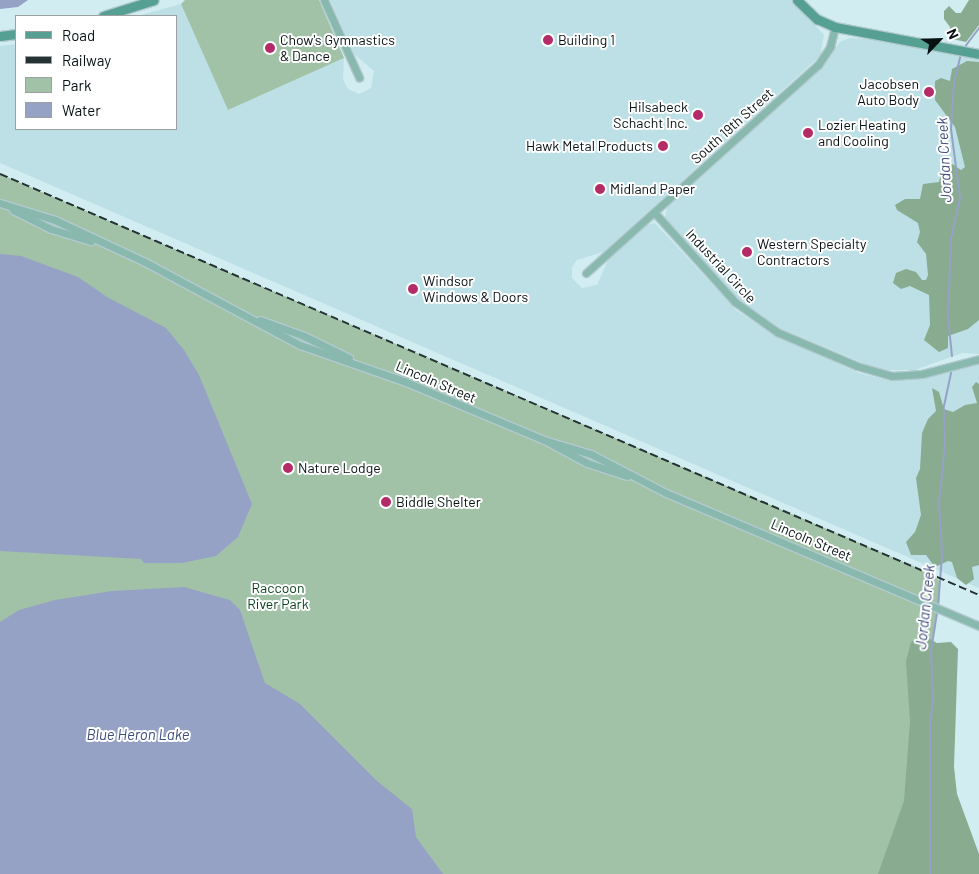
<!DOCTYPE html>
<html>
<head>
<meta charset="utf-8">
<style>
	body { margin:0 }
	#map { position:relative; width:979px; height:874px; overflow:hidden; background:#d2edf2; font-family:Barlow,sans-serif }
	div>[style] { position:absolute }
	.built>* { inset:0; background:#bce0e6 }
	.green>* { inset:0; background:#a1c2a7 }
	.forest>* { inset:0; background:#89ab90 }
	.water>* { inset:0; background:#95a2c6 }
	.stream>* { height:2px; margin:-1px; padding:0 1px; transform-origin:1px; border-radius:1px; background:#95a2c6 }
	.roads { filter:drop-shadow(1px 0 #b2cace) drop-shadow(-1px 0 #b2cace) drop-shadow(0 1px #b2cace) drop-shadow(0 -1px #b2cace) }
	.street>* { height:7px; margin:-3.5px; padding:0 3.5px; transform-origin:3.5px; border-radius:3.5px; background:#89b8ae }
	.secondary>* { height:9px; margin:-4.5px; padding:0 4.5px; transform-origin:4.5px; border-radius:4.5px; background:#55a092 }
	.rail>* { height:2px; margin-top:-1px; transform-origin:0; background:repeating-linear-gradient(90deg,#253233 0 8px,transparent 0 12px) }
	.dots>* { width:14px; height:14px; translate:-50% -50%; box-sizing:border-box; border:2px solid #fff; border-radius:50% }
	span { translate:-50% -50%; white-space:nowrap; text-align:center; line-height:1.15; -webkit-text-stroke:4px #fff; paint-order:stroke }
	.poi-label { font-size:14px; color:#071112 }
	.left { translate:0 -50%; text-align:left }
	.right { translate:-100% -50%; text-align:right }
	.street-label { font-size:14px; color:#071112 }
	.park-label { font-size:14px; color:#043f1b }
	.water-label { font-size:15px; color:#3d4d7e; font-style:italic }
	.legend { position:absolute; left:15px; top:15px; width:162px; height:115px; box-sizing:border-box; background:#fff; border:1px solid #9ca0a0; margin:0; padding:6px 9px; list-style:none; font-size:15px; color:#071112 }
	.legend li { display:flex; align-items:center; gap:10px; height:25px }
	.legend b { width:25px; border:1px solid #9ca0a0 }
	.north { position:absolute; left:914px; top:15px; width:50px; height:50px; -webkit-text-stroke:4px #fff; paint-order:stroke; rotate:66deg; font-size:14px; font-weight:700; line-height:20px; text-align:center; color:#071112 }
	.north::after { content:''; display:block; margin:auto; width:18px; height:22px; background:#071112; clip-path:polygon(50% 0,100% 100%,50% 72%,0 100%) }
</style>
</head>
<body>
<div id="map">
	<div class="built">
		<i style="clip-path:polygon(330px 0,792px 0,824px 35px,820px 56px,603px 252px,577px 260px,572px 267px,572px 278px,582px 288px,597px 285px,608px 260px,646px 225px,655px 223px,737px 311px,776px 336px,859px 373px,887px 380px,922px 379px,979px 364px,979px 588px,0 163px,0 46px,16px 44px,16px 129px,176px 129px,176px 16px,138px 16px,181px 4px,228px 110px,344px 58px,343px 79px,348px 89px,359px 94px,371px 88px,374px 71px,355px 55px)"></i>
		<i style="clip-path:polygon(849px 38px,876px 39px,979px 58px,979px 354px,962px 353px,915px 370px,887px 370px,868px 365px,780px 328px,740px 300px,665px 218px,667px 207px,820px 70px,840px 42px)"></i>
	</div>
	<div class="green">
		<i style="clip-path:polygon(185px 0,319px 0,344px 58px,228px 110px,181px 4px)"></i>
		<i style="clip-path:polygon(0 174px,934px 575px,940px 582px,940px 597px,931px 651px,930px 874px,0 874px)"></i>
	</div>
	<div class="forest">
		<i style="clip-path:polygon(969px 0,979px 0,979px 25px,966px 42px,948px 38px,950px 27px,944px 19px,944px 11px,949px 6px,956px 13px,961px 13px)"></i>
		<i style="clip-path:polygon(967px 61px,979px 62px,979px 320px,968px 329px,948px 336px,948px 348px,939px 352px,924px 340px,930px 325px,929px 295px,910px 286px,901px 289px,893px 283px,896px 273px,906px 269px,916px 272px,922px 280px,926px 280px,928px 275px,926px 254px,917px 242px,920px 232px,918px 223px,897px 210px,895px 205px,905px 199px,920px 199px,923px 184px,939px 182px,945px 159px,961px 170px,965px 167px,955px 127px,935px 100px,935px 81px,941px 78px,950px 81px,952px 69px)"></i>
		<i style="clip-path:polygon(976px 382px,979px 384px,979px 565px,972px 567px,974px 579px,966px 585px,957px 578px,952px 562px,948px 561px,935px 567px,926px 555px,911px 555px,906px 542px,915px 532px,921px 515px,916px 478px,920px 469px,922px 433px,928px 419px,936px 411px,932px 388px,939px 392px,944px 409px,953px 412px,965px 405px,977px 403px,972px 387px)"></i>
		<i style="clip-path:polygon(924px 636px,937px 643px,951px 642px,958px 649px,954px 767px,957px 794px,979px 854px,979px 874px,878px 874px,904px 801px,910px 722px,906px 661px,911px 642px)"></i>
	</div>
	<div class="water">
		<i style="clip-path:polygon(0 0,28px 0,18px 7px,0 9px)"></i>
		<i style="clip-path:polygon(0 254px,21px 256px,78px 277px,107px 297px,166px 328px,184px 350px,199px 375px,252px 504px,238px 537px,216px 556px,182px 563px,144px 563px,141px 559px,0 551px)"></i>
		<i style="clip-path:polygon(184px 587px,230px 600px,240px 610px,265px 683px,300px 704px,377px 781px,412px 809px,416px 837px,443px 874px,0 874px,0 622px,19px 610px,55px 600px,112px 591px)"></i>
	</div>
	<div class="stream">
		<i style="left:964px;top:48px;width:25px;rotate:-53deg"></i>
		<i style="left:952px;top:356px;width:37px;rotate:-96deg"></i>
		<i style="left:948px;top:319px;width:80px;rotate:-87.9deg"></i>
		<i style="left:951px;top:239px;width:42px;rotate:-77.6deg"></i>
		<i style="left:960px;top:198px;width:70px;rotate:-97.4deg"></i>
		<i style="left:951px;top:129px;width:47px;rotate:-86.3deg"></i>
		<i style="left:954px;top:82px;width:29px;rotate:-76deg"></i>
		<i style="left:938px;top:607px;width:52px;rotate:-85.6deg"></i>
		<i style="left:942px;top:555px;width:52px;rotate:-93.3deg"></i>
		<i style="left:939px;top:503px;width:59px;rotate:-84.2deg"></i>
		<i style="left:945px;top:444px;width:38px;rotate:-92deg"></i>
		<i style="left:944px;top:406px;width:34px;rotate:-78deg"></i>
		<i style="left:930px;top:874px;width:146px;rotate:-90deg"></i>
		<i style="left:930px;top:728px;width:31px;rotate:-84deg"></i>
		<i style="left:933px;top:697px;width:46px;rotate:-92.5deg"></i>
		<i style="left:931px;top:651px;width:39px;rotate:-81deg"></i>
	</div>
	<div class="roads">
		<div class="street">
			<i style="left:324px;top:0;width:85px;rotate:65.6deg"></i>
			<i style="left:0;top:203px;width:58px;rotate:17.2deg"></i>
			<i style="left:55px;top:220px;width:99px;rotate:25deg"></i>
			<i style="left:145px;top:262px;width:176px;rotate:28.2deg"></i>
			<i style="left:300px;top:345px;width:112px;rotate:19.2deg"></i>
			<i style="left:406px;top:382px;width:150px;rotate:22.8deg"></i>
			<i style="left:544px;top:440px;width:49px;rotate:16.6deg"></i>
			<i style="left:591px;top:454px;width:85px;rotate:27.5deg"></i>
			<i style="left:666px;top:493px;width:340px;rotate:23deg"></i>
			<i style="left:13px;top:210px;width:42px;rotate:26.6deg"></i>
			<i style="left:51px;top:229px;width:42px;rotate:16.7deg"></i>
			<i style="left:654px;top:212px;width:121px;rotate:48deg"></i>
			<i style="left:735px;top:302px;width:52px;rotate:35.5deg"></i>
			<i style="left:777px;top:332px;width:87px;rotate:23deg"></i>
			<i style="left:857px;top:366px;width:36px;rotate:16deg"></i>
			<i style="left:892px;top:376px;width:30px;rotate:-4deg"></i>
			<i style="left:922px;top:374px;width:59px;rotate:-14.7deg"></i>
			<i style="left:586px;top:273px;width:312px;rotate:-41.9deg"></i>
			<i style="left:818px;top:65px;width:22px;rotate:-56deg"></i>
			<i style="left:830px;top:47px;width:21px;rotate:-76deg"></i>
			<i style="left:260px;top:320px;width:47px;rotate:20deg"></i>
			<i style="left:304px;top:336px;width:50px;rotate:26.1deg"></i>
			<i style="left:548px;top:442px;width:44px;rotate:28.3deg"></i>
			<i style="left:587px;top:463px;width:42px;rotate:18deg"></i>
		</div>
		<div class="secondary">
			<i style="left:797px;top:0;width:28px;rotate:44deg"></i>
			<i style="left:817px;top:19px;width:20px;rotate:24deg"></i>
			<i style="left:835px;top:27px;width:147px;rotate:10.6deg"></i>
			<i style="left:103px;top:16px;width:53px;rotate:-17.4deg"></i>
			<i style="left:0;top:36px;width:16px;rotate:-7deg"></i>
		</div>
	</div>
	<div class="rail">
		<i style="left:0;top:174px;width:1066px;rotate:23.27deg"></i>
	</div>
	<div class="dots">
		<i style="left:548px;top:40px;background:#b42b68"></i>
		<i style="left:270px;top:48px;background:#b42b68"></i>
		<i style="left:929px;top:92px;background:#b42b68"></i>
		<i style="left:698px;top:115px;background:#b42b68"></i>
		<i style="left:808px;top:133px;background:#b42b68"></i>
		<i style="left:663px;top:146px;background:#b42b68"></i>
		<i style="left:600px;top:189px;background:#b42b68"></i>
		<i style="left:747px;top:252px;background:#b42b68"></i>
		<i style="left:413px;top:289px;background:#b42b68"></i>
		<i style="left:288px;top:468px;background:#b42b68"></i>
		<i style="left:386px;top:502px;background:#b42b68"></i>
	</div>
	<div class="poi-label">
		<span class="left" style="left:280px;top:48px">Chow's Gymnastics<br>&amp; Dance</span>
		<span class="left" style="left:558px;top:40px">Building 1</span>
		<span class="right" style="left:919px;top:92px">Jacobsen<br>Auto Body</span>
		<span class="right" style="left:688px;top:115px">Hilsabeck<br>Schacht Inc.</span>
		<span class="left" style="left:818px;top:133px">Lozier Heating<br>and Cooling</span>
		<span class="right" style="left:653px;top:146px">Hawk Metal Products</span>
		<span class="left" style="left:610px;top:189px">Midland Paper</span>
		<span class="left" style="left:757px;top:252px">Western Specialty<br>Contractors</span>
		<span class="left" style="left:423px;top:289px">Windsor<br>Windows &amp; Doors</span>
		<span class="left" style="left:298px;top:468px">Nature Lodge</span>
		<span class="left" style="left:396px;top:502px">Biddle Shelter</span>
	</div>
	<div class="street-label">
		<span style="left:732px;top:126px;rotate:-42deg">South 19th Street</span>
		<span style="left:721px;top:266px;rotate:47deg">Industrial Circle</span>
		<span style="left:436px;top:382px;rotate:23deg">Lincoln Street</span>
		<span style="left:811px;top:540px;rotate:23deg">Lincoln Street</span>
	</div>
	<div class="park-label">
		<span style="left:278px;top:596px">Raccoon<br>River Park</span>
	</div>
	<div class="water-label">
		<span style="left:944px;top:160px;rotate:-93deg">Jordan Creek</span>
		<span style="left:925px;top:607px;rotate:-84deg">Jordan Creek</span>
		<span style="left:138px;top:735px">Blue Heron Lake</span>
	</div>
	<ul class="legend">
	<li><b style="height:6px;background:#55a092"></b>Road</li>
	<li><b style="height:6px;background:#253233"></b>Railway</li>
	<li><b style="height:14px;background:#a1c2a7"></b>Park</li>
	<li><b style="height:14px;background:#95a2c6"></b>Water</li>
	</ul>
	<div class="north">N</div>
</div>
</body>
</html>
